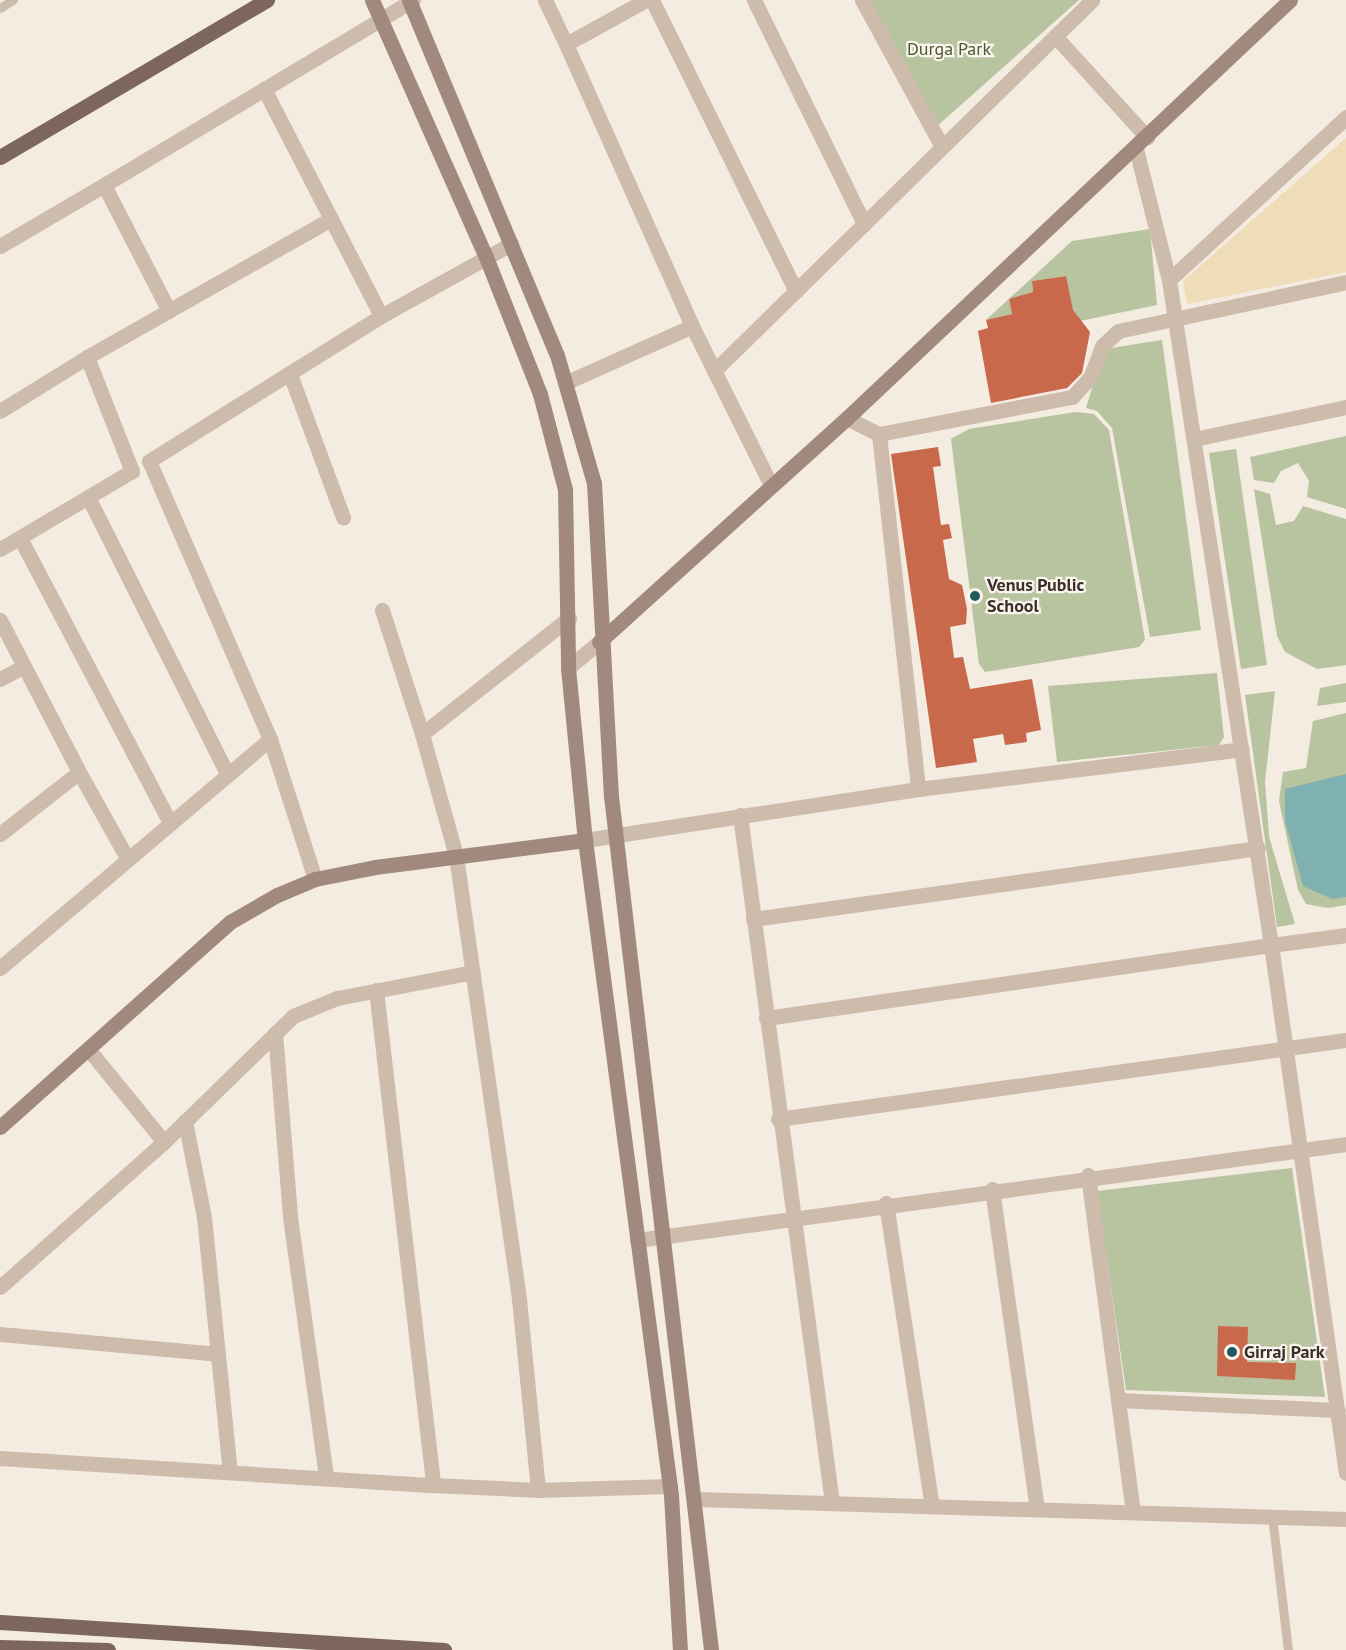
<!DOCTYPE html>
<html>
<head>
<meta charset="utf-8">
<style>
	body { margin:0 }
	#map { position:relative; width:1346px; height:1650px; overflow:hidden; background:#f4ebe1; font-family:"PT Sans",sans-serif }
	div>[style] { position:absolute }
	.green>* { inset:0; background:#b8c4a0 }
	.sand>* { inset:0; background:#efdcb8 }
	.water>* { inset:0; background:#7fb0b2 }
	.building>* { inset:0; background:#c8694b }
	.lane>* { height:9px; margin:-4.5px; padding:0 4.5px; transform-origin:4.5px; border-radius:4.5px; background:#cdbbac }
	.street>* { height:15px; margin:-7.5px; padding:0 7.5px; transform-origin:7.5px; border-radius:7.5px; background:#cdbbac }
	.secondary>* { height:15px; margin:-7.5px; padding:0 7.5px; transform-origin:7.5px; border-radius:7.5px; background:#a18a7d }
	.primary>* { height:15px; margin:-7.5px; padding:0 7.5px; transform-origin:7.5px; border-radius:7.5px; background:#7d675c }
	.dots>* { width:16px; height:16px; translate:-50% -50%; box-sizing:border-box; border:3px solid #fbf5ee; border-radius:50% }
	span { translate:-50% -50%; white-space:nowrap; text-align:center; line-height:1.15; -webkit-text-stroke:4.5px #fbf5ee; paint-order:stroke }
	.park-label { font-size:18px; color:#4a5a2e }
	.poi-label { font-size:18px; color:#3b302b; font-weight:700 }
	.left { translate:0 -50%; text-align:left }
</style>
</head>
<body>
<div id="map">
	<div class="green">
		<i style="clip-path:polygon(869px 0,1079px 0,935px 128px)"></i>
		<i style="clip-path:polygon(1150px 229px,1157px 305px,1075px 322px,1065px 276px,1032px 281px,1033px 292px,1009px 300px,1012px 314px,986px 320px,1072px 241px)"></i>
		<i style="clip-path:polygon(1162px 340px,1201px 630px,1150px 637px,1112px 428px,1097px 411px,1086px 408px,1100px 362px,1111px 348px)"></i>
		<i style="clip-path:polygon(1075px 412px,1094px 414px,1109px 430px,1145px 640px,1139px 647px,985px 672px,979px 664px,951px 439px,969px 429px)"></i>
		<i style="clip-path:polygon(1346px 436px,1346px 509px,1307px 497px,1309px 481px,1298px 463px,1281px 471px,1274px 483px,1254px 480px,1250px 457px)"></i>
		<i style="clip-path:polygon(1236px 449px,1267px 665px,1241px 669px,1209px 453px)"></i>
		<i style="clip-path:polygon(1254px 489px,1270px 494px,1276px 525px,1294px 521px,1303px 506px,1346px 519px,1346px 665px,1317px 669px,1285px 652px,1277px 636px)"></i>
		<i style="clip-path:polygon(1217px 673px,1224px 737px,1219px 745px,1057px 762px,1048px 686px)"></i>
		<i style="clip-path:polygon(1346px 683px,1346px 702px,1317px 706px,1320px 688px)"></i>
		<i style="clip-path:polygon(1275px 691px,1265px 782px,1269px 837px,1295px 924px,1277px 927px,1245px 695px)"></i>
		<i style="clip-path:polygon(1346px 713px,1346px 905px,1328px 908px,1306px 904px,1298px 890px,1279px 801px,1283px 772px,1306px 768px,1313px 721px)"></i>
		<i style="clip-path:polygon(1292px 1168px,1325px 1397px,1126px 1390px,1097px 1191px)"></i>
	</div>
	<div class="sand">
		<i style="clip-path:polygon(1346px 138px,1346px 272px,1187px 304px,1183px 281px)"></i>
	</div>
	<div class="water">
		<i style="clip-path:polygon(1346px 774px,1346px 897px,1332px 899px,1303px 886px,1285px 821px,1285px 789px)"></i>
	</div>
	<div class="building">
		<i style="clip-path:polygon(1066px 276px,1073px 310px,1090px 332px,1082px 373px,1067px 388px,991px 403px,978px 331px,988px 328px,986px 320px,1012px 314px,1009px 299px,1033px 292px,1032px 281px)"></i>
		<i style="clip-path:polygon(938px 447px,941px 466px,933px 467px,941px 525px,949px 524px,952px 538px,943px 540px,949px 579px,962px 585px,967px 609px,966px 624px,950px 627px,954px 658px,963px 657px,970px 689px,1032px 679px,1041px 730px,1026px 733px,1027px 742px,1005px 745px,1003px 734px,973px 739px,977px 762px,936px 768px,891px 454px)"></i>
		<i style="clip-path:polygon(1218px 1326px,1248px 1327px,1247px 1362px,1296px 1363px,1295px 1380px,1217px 1376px)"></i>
	</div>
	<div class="lane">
		<i style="left:0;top:8px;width:15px;rotate:-32deg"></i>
		<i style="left:1272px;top:1516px;width:135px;rotate:83.2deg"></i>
	</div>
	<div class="street">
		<i style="left:545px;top:0;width:49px;rotate:64.5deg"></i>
		<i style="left:646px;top:0;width:91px;rotate:151.2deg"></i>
		<i style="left:566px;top:44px;width:309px;rotate:65.9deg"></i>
		<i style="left:652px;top:0;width:325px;rotate:63.7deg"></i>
		<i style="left:754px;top:0;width:250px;rotate:63.8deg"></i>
		<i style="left:862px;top:0;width:167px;rotate:61.4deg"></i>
		<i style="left:1055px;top:36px;width:137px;rotate:47.7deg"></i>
		<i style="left:264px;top:89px;width:255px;rotate:62.7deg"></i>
		<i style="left:1136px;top:149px;width:135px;rotate:75.9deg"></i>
		<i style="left:1169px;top:280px;width:241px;rotate:-42.6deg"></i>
		<i style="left:0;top:246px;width:121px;rotate:-30.4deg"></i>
		<i style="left:1169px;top:280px;width:673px;rotate:81.28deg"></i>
		<i style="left:1271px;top:945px;width:76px;rotate:-7.6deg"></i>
		<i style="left:169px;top:311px;width:142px;rotate:-117.3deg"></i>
		<i style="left:104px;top:185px;width:360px;rotate:-30.9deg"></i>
		<i style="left:87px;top:357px;width:280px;rotate:-29.5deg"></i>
		<i style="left:714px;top:371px;width:530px;rotate:-44.46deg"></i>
		<i style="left:290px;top:374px;width:153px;rotate:69.7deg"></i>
		<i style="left:567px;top:382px;width:137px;rotate:-24.1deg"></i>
		<i style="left:692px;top:326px;width:178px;rotate:63.6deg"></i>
		<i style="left:0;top:411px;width:102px;rotate:-31.8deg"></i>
		<i style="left:87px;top:357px;width:123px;rotate:68.5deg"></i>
		<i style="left:132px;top:471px;width:153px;rotate:149.4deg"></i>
		<i style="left:847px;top:418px;width:36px;rotate:27deg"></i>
		<i style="left:879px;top:434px;width:197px;rotate:-10.9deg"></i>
		<i style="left:1072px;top:397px;width:26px;rotate:-47deg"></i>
		<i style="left:1090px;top:378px;width:34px;rotate:-69deg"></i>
		<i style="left:1102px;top:346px;width:22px;rotate:-43deg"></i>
		<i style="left:1118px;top:331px;width:233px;rotate:-12.1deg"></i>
		<i style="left:879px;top:434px;width:357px;rotate:83.7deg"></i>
		<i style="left:1194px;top:439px;width:155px;rotate:-11.9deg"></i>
		<i style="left:88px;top:497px;width:309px;rotate:63.3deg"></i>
		<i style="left:20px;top:538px;width:321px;rotate:62.2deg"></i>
		<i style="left:382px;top:610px;width:130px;rotate:72.1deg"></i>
		<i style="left:569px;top:618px;width:187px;rotate:141.7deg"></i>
		<i style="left:422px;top:734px;width:127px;rotate:74.4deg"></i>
		<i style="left:456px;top:856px;width:447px;rotate:81.9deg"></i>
		<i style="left:519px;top:1299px;width:192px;rotate:84.3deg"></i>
		<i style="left:538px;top:1490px;width:132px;rotate:-1.7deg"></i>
		<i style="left:0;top:620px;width:171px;rotate:62.5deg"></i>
		<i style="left:568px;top:668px;width:40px;rotate:-40deg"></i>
		<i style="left:0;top:679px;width:27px;rotate:-28deg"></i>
		<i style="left:740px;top:815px;width:694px;rotate:82.38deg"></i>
		<i style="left:0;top:834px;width:100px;rotate:-38.1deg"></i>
		<i style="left:79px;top:772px;width:98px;rotate:60.8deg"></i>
		<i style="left:585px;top:840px;width:337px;rotate:-8.7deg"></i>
		<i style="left:918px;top:789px;width:326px;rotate:-7deg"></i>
		<i style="left:315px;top:879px;width:147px;rotate:-107.8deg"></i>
		<i style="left:270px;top:739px;width:303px;rotate:-113.5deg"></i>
		<i style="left:149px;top:461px;width:274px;rotate:-32deg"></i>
		<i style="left:381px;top:316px;width:149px;rotate:-29deg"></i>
		<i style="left:753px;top:919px;width:510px;rotate:-8deg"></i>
		<i style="left:0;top:968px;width:354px;rotate:-40.3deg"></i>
		<i style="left:376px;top:990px;width:498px;rotate:83.4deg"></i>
		<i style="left:433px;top:1485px;width:105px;rotate:2.7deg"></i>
		<i style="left:766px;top:1018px;width:510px;rotate:-8.23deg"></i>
		<i style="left:1271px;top:945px;width:533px;rotate:81.92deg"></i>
		<i style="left:275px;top:1033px;width:185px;rotate:85.3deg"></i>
		<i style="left:290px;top:1217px;width:262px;rotate:82.1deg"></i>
		<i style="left:89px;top:1050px;width:119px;rotate:50.8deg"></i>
		<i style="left:164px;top:1142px;width:180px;rotate:-44.3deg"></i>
		<i style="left:293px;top:1016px;width:48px;rotate:-22.2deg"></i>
		<i style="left:337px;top:998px;width:138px;rotate:-10.8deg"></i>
		<i style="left:778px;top:1119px;width:573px;rotate:-7.92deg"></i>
		<i style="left:185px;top:1121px;width:98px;rotate:78.8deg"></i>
		<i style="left:204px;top:1217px;width:256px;rotate:84.2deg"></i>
		<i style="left:1088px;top:1175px;width:340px;rotate:82.4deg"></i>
		<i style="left:992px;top:1189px;width:323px;rotate:82deg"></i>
		<i style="left:886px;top:1203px;width:306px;rotate:81.4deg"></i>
		<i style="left:637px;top:1240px;width:715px;rotate:-7.71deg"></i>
		<i style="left:0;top:1287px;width:219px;rotate:-41.5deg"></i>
		<i style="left:0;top:1334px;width:219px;rotate:5.2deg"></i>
		<i style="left:1118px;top:1400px;width:220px;rotate:2.6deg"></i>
		<i style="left:0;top:1458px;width:434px;rotate:3.6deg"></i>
		<i style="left:695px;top:1499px;width:651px;rotate:1.76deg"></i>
	</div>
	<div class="secondary">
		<i style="left:372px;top:0;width:281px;rotate:66.1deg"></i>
		<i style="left:486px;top:257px;width:147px;rotate:68.5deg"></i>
		<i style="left:540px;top:394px;width:98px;rotate:75.3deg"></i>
		<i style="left:565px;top:489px;width:179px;rotate:89deg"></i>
		<i style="left:568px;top:668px;width:173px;rotate:84.4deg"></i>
		<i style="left:585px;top:840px;width:661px;rotate:82.52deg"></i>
		<i style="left:671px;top:1495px;width:155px;rotate:86.7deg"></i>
		<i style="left:409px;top:0;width:385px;rotate:67.4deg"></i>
		<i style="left:557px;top:355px;width:133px;rotate:73.9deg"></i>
		<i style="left:594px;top:483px;width:313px;rotate:86.9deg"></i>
		<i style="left:611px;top:796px;width:860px;rotate:83.32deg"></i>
		<i style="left:599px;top:642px;width:334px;rotate:-42.1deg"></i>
		<i style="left:847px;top:418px;width:609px;rotate:-43.34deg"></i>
		<i style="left:0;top:1127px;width:308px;rotate:-41.7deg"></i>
		<i style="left:230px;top:922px;width:54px;rotate:-29.9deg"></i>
		<i style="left:277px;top:895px;width:41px;rotate:-22.8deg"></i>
		<i style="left:315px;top:879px;width:61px;rotate:-11.3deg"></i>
		<i style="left:375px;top:867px;width:212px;rotate:-7.3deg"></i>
	</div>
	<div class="primary">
		<i style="left:0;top:157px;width:310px;rotate:-30.5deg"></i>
		<i style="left:0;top:1622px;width:445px;rotate:3.6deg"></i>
		<i style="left:0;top:1647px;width:108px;rotate:1.6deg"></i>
	</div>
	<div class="dots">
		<i style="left:975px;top:596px;background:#1f5a5e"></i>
		<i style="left:1232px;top:1352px;background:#1f5a5e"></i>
	</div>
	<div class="park-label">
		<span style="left:949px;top:49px">Durga Park</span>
	</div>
	<div class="poi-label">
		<span class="left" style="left:987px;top:596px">Venus Public<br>School</span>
		<span class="left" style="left:1244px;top:1352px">Girraj Park</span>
	</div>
</div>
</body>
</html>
